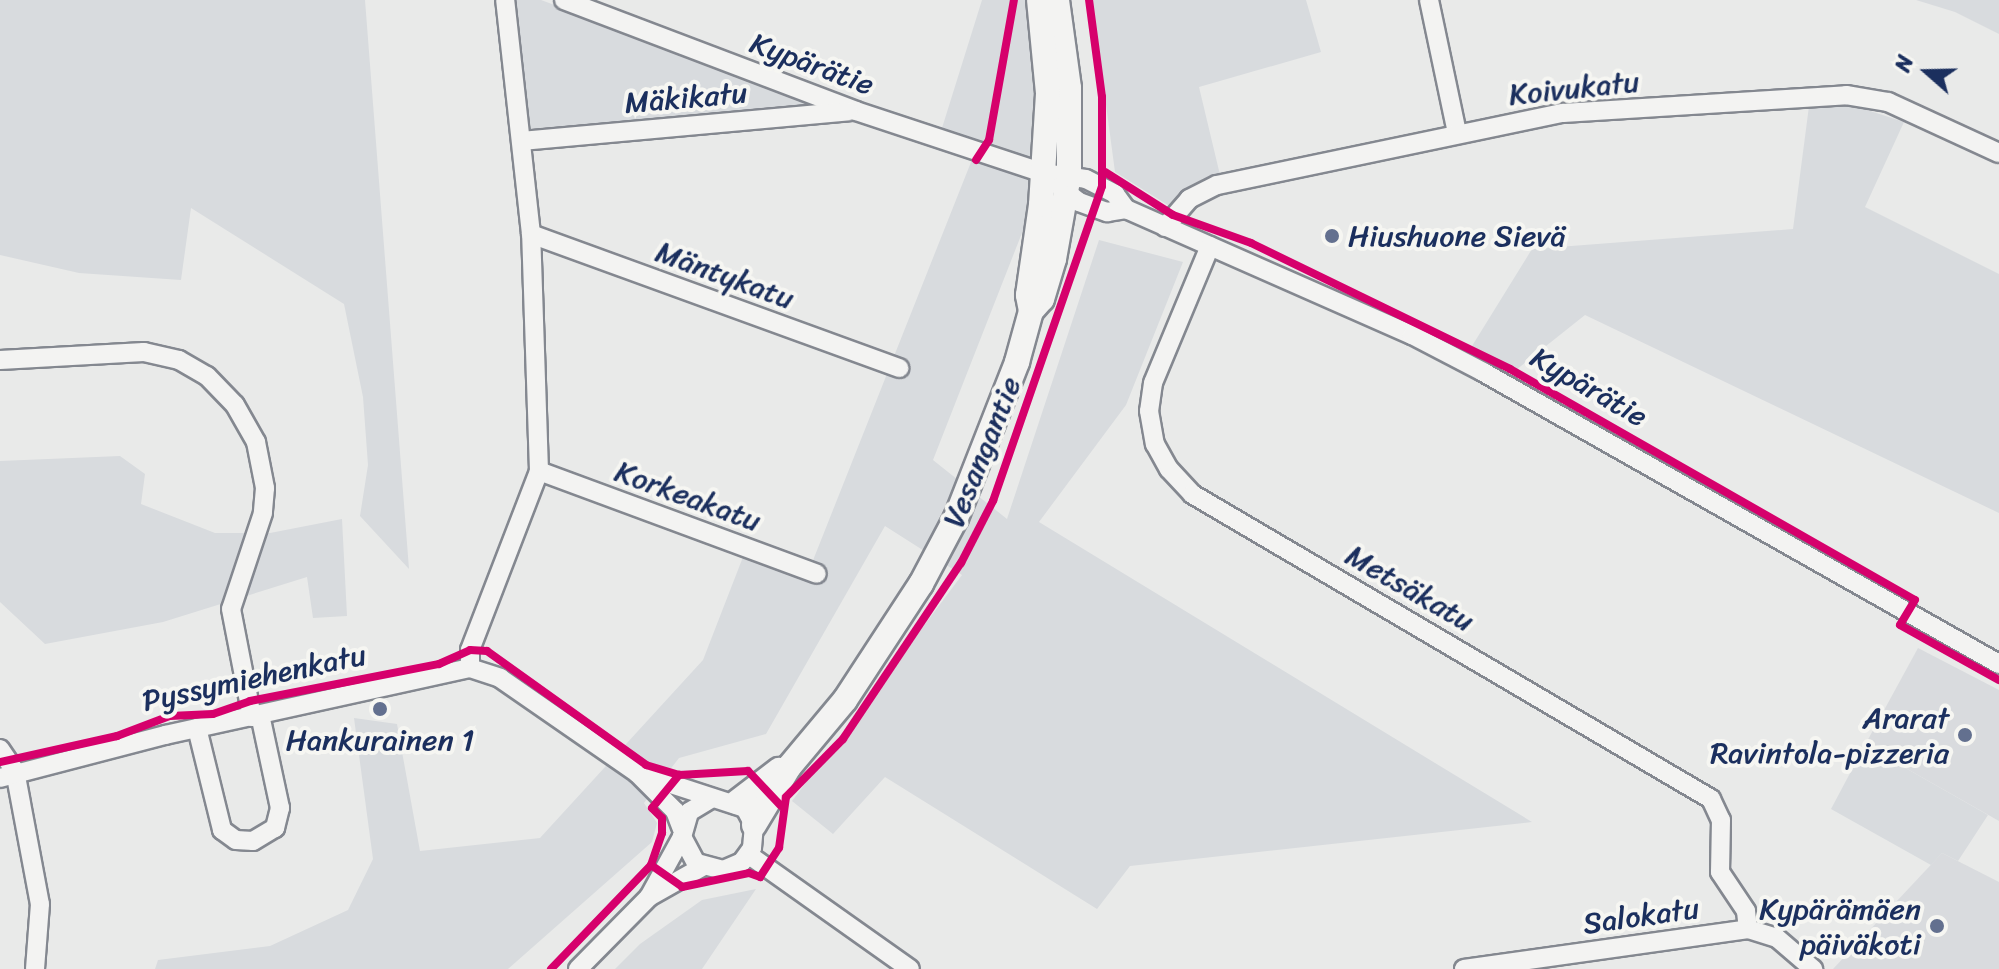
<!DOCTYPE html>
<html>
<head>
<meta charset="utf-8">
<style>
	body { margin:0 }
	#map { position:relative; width:1999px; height:969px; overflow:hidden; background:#e9eae9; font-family:Sriracha,sans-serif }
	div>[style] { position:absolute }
	.built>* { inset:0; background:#d9dbde }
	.green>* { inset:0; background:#d8dbde }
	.roads { filter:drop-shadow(2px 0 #848890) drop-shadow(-2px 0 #848890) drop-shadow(0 2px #848890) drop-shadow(0 -2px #848890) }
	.minor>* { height:18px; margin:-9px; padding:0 9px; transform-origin:9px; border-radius:9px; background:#f3f3f2 }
	.major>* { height:24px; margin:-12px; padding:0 12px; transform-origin:12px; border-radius:12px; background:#f3f3f2 }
	.cycleway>* { height:8px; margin:-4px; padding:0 4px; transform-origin:4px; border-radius:4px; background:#d6006c }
	.dots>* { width:22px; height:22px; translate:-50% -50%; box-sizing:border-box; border:4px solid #f6f6f2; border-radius:50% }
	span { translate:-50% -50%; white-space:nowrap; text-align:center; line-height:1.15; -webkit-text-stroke:8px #f6f6f2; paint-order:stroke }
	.street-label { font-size:30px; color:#1b2f5e }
	.poi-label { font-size:30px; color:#1b2f5e }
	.left { translate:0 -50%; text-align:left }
	.right { translate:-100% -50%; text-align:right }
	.north { position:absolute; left:1887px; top:32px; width:80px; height:80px; -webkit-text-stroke:6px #f6f6f2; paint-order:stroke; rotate:290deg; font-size:22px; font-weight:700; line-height:32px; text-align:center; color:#1b2f5e }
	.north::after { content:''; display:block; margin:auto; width:28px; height:36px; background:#1b2f5e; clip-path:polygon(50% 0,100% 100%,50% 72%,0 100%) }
</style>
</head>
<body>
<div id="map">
	<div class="built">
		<i style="clip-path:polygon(1918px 648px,1999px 690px,1999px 821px,1865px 745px)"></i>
		<i style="clip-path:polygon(1942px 853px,1999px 882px,1999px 969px,1833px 969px)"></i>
	</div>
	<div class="green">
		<i style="clip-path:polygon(0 0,365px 0,409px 569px,360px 516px,368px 465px,363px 397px,344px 304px,191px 208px,181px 280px,79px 273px,0 255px)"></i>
		<i style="clip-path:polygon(512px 0,541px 0,830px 107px,528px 129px)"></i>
		<i style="clip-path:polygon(982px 0,1025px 0,1040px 119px,1029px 215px,933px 460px,1007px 519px,1099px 240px,1183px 262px,1126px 405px,1039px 522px,1532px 822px,1130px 866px,1097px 909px,885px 777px,833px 834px,792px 801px,962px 575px,885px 526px,766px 734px,679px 758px,644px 803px,657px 823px,652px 842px,508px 969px,155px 969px,158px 960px,270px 946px,348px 910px,373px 859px,354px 718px,397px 724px,420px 851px,540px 838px,703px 660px,743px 557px,806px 578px,977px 147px,942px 128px)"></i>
		<i style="clip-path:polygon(1092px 0,1306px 0,1321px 52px,1199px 87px,1220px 175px,1171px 207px,1115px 172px)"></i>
		<i style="clip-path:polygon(1916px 0,1999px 0,1999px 34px,1955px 12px)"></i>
		<i style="clip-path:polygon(1809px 106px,1858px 107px,1904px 122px,1865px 207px,1999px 274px,1999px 513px,1585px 315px,1516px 370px,1472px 346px,1532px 249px,1793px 229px)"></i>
		<i style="clip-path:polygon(120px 456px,145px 474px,141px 504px,215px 533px,270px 533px,342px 519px,347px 616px,313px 618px,307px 577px,163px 622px,45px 644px,0 602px,0 461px)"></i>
		<i style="clip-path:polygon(1865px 745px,1988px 815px,1958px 861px,1942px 853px,1931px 865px,1831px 809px)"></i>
		<i style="clip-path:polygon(756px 889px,702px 969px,615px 969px,640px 944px,702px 900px)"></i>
	</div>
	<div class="roads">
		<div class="minor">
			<i style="left:564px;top:0;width:312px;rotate:20.8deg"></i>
			<i style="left:856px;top:111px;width:197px;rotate:18.3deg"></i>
			<i style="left:1043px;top:173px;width:43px;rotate:7.9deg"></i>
			<i style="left:1086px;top:179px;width:33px;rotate:27deg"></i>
			<i style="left:1115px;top:194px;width:19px;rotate:54deg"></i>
			<i style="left:1126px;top:209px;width:313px;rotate:23.8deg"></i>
			<i style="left:1412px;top:335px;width:80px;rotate:27.5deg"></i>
			<i style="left:1483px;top:372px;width:593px;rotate:29.51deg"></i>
			<i style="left:1429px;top:0;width:136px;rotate:78.1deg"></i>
			<i style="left:522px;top:141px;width:328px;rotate:-5.2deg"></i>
			<i style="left:1060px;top:187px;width:24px;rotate:38deg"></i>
			<i style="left:1079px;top:202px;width:30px;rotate:20deg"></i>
			<i style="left:1107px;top:212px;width:19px;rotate:-9deg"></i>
			<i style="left:1165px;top:227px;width:37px;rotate:-49deg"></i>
			<i style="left:1189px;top:199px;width:31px;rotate:-27deg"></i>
			<i style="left:1217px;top:185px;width:353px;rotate:-11.8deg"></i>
			<i style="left:1563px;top:113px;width:284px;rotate:-3.6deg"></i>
			<i style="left:1846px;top:95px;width:43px;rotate:9.5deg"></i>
			<i style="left:1888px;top:102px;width:122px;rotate:24.7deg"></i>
			<i style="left:531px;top:234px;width:392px;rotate:20deg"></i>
			<i style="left:1210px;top:246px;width:148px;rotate:112.6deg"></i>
			<i style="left:1153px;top:383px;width:28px;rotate:98deg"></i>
			<i style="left:1149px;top:411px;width:34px;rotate:80deg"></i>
			<i style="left:1155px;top:444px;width:29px;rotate:61deg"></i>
			<i style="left:1169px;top:469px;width:34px;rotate:47deg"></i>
			<i style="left:1192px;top:494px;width:602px;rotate:30.44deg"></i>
			<i style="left:1711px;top:799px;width:23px;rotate:65deg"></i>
			<i style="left:1721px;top:820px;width:52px;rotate:91.1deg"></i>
			<i style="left:1720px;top:872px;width:47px;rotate:56.3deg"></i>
			<i style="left:1746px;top:911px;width:18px;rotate:84deg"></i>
			<i style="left:0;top:360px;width:144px;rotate:-3.2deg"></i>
			<i style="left:144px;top:352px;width:36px;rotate:13deg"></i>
			<i style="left:179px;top:360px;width:32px;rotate:30deg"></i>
			<i style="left:207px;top:376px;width:40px;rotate:46deg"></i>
			<i style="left:235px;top:405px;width:43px;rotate:60.4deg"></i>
			<i style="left:256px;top:442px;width:47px;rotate:78.9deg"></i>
			<i style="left:265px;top:488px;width:25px;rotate:95deg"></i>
			<i style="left:263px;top:513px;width:101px;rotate:108.4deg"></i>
			<i style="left:231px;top:609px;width:110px;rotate:79deg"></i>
			<i style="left:539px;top:471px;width:296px;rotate:20.3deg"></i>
			<i style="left:470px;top:668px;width:18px;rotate:-90deg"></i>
			<i style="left:470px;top:650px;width:192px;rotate:-68.9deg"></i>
			<i style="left:539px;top:471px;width:237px;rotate:-91.9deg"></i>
			<i style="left:531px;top:234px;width:235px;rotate:-96.3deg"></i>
			<i style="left:197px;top:728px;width:105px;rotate:76.2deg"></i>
			<i style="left:222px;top:830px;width:17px;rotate:36deg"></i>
			<i style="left:236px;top:840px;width:17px;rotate:3deg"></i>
			<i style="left:253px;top:841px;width:26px;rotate:-31deg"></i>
			<i style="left:275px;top:828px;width:21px;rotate:-76deg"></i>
			<i style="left:280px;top:808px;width:95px;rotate:-102.1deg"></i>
			<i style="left:0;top:749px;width:27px;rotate:56deg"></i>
			<i style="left:15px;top:771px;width:135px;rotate:79.4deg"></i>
			<i style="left:40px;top:904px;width:65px;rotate:94.4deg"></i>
			<i style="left:637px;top:773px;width:114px;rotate:18deg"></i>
			<i style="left:745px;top:808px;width:19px;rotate:62deg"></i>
			<i style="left:754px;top:825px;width:23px;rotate:95deg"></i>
			<i style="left:752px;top:848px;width:17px;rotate:126deg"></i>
			<i style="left:742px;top:862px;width:21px;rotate:157deg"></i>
			<i style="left:723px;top:870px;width:28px;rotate:-165deg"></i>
			<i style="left:696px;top:863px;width:30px;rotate:-118deg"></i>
			<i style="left:682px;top:837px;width:26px;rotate:-74deg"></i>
			<i style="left:689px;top:812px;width:27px;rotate:-31deg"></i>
			<i style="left:0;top:778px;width:171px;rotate:-14.6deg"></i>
			<i style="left:165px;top:735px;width:312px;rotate:-12.4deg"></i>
			<i style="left:470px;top:668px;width:32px;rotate:18deg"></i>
			<i style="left:500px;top:678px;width:167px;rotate:34.7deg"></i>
			<i style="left:637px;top:773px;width:54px;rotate:45deg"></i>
			<i style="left:675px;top:811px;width:19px;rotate:69deg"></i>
			<i style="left:749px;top:855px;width:197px;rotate:35.3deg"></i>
			<i style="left:649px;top:897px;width:61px;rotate:-29.5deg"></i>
			<i style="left:578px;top:969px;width:101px;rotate:-45.4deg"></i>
			<i style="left:649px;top:897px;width:68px;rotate:-61.2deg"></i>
			<i style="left:1464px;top:969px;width:287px;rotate:-8deg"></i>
			<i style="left:1748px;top:929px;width:30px;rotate:17deg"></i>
			<i style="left:1777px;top:938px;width:48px;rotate:40.7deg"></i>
		</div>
		<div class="major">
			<i style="left:1033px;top:309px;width:13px;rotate:-48deg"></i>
			<i style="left:1042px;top:299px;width:42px;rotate:-73.3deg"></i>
			<i style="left:1054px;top:259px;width:85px;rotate:-79.9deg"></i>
			<i style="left:1069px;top:175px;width:87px;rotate:-90deg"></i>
			<i style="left:1069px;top:88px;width:89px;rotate:-97.8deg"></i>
			<i style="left:737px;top:802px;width:53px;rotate:-37.3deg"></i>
			<i style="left:754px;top:825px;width:68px;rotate:-58.9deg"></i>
			<i style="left:789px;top:767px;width:87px;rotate:-50.1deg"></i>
			<i style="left:845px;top:700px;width:139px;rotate:-56.8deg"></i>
			<i style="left:921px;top:584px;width:75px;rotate:-62.1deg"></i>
			<i style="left:956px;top:518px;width:168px;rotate:-68.6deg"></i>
			<i style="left:1017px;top:362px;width:53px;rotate:-74.6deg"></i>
			<i style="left:1031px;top:311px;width:16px;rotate:-101deg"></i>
			<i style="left:1028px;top:295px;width:91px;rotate:-81.8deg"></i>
			<i style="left:1041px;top:205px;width:112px;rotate:-86.4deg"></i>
			<i style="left:1048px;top:93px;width:93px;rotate:-95.5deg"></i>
		</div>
	</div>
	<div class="cycleway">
		<i style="left:976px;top:160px;width:24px;rotate:-57deg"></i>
		<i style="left:989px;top:140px;width:142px;rotate:-79.9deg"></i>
		<i style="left:1105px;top:172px;width:80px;rotate:32.3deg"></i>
		<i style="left:1173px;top:215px;width:83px;rotate:19.7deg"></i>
		<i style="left:1251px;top:243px;width:288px;rotate:25.9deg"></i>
		<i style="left:1510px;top:369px;width:466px;rotate:29.7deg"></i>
		<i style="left:1915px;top:600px;width:29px;rotate:121deg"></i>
		<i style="left:1900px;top:625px;width:113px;rotate:29.1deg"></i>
		<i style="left:0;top:762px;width:120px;rotate:-12.5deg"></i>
		<i style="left:117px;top:736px;width:57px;rotate:-20.7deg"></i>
		<i style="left:170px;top:716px;width:43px;rotate:-2.7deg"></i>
		<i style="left:213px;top:714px;width:39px;rotate:-19deg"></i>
		<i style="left:250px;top:701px;width:193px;rotate:-11.1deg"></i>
		<i style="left:439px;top:664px;width:34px;rotate:-24deg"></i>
		<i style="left:470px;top:650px;width:17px;rotate:3deg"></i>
		<i style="left:487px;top:651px;width:196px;rotate:35.6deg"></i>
		<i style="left:646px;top:765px;width:34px;rotate:17deg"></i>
		<i style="left:679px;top:775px;width:69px;rotate:-3.3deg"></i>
		<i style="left:748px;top:771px;width:48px;rotate:46.7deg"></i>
		<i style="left:651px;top:865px;width:38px;rotate:35deg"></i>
		<i style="left:682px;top:887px;width:68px;rotate:-11.8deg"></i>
		<i style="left:749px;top:873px;width:12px;rotate:20deg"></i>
		<i style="left:760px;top:877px;width:35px;rotate:-57deg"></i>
		<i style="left:779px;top:848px;width:51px;rotate:-82.2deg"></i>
		<i style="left:786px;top:797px;width:81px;rotate:-45.5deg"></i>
		<i style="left:843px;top:739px;width:212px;rotate:-56.2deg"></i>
		<i style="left:961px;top:563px;width:70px;rotate:-62.7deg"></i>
		<i style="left:993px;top:501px;width:333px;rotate:-70.9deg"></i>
		<i style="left:1102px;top:186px;width:89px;rotate:-90deg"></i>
		<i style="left:1102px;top:97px;width:98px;rotate:-97.6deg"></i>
		<i style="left:551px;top:969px;width:144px;rotate:-46.1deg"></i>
		<i style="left:651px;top:865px;width:34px;rotate:-71deg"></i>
		<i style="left:662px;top:833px;width:15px;rotate:-90deg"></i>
		<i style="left:662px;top:818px;width:14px;rotate:-135deg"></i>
		<i style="left:652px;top:808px;width:43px;rotate:-50.7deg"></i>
	</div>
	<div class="dots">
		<i style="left:1332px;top:236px;background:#63708f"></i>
		<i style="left:380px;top:709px;background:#63708f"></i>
		<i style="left:1965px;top:735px;background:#63708f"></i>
		<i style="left:1937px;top:926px;background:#63708f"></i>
	</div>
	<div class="street-label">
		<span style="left:812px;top:64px;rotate:20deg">Kypärätie</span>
		<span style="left:1574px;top:88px;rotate:-6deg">Koivukatu</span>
		<span style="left:686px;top:98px;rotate:-5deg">Mäkikatu</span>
		<span style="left:725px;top:275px;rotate:20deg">Mäntykatu</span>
		<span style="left:1589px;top:387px;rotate:30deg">Kypärätie</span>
		<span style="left:982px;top:452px;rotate:-68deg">Vesangantie</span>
		<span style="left:688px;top:496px;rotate:20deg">Korkeakatu</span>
		<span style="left:1410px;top:588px;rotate:30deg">Metsäkatu</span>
		<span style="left:254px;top:678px;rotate:-12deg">Pyssymiehenkatu</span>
		<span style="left:1641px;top:916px;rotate:-8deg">Salokatu</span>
	</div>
	<div class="poi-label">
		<span class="left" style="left:1348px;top:236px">Hiushuone Sievä</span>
		<span class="right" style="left:1949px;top:735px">Ararat<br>Ravintola-pizzeria</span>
		<span style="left:380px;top:740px">Hankurainen 1</span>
		<span class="right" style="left:1921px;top:926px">Kypärämäen<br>päiväkoti</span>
	</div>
	<div class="north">N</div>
</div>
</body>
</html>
